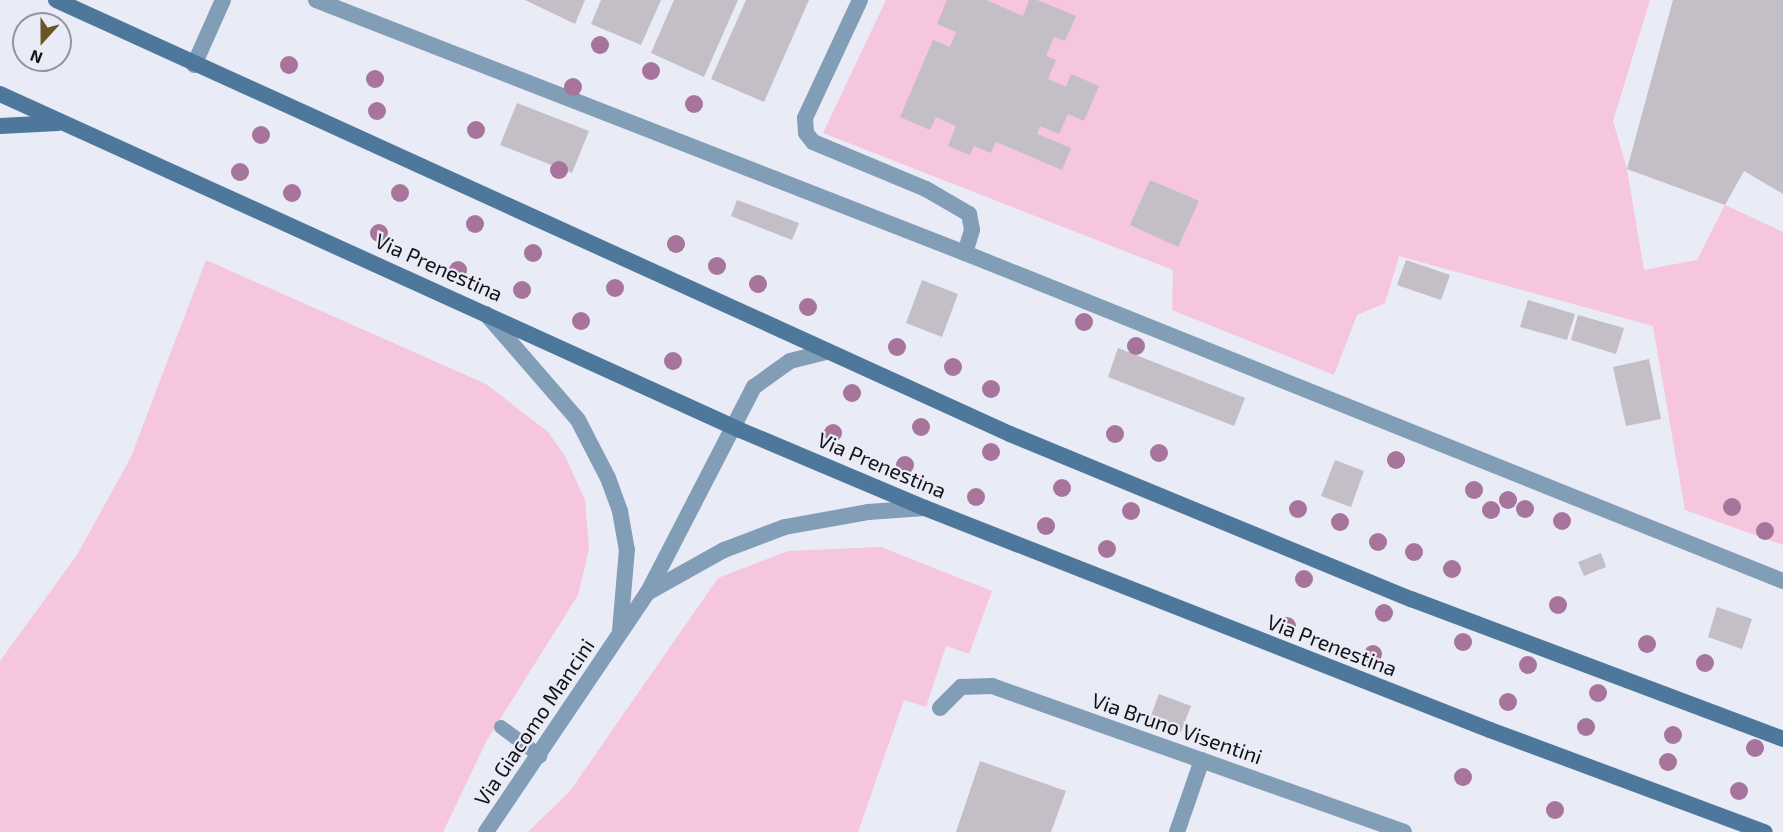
<!DOCTYPE html>
<html>
<head>
<meta charset="utf-8">
<style>
	body { margin:0 }
	#map { position:relative; width:1783px; height:832px; overflow:hidden; background:#e9ebf6; font-family:"Exo 2",sans-serif }
	div>[style] { position:absolute }
	.green>* { inset:0; background:#f6c5de }
	.building>* { inset:0; background:#c4bec7 }
	.service>* { height:14px; margin:-7px; padding:0 7px; transform-origin:7px; border-radius:7px; background:#829eb7 }
	.minor>* { height:16px; margin:-8px; padding:0 8px; transform-origin:8px; border-radius:8px; background:#829eb7 }
	.secondary>* { height:16px; margin:-8px; padding:0 8px; transform-origin:8px; border-radius:8px; background:#4d789c }
	.trees>* { width:18px; height:18px; margin:-9px; border-radius:50%; background:#a7759b }
	span { translate:-50% -50%; white-space:nowrap; text-align:center; line-height:1.15; -webkit-text-stroke:4.5px #e9ebf6; paint-order:stroke }
	.street-label { font-size:21px; color:#121216 }
	.north { position:absolute; left:12px; top:12px; width:60px; height:60px; box-sizing:border-box; background:#e9ebf6; border:2px solid #93949c; border-radius:50%; rotate:201deg; font-size:16px; font-weight:700; line-height:24px; text-align:center; color:#121216 }
	.north::after { content:''; display:block; margin:auto; width:21px; height:27px; background:#6a5625; clip-path:polygon(50% 0,100% 100%,50% 72%,0 100%) }
</style>
</head>
<body>
<div id="map">
	<div class="green">
		<i style="clip-path:polygon(886px 0,1650px 0,1613px 121px,1627px 169px,1644px 270px,1697px 260px,1725px 205px,1783px 232px,1783px 545px,1685px 510px,1653px 326px,1399px 256px,1385px 303px,1357px 315px,1334px 375px,1172px 310px,1173px 270px,823px 133px)"></i>
		<i style="clip-path:polygon(206px 260px,486px 384px,548px 432px,565px 456px,585px 500px,589px 549px,578px 595px,487px 740px,443px 832px,0 832px,0 661px,77px 555px,131px 457px)"></i>
		<i style="clip-path:polygon(881px 547px,992px 591px,969px 654px,946px 646px,926px 707px,904px 700px,858px 832px,528px 832px,570px 791px,718px 578px,788px 551px)"></i>
	</div>
	<div class="building">
		<i style="clip-path:polygon(525px 0,585px 0,575px 24px)"></i>
		<i style="clip-path:polygon(601px 0,661px 0,641px 45px,591px 24px)"></i>
		<i style="clip-path:polygon(674px 0,738px 0,704px 77px,651px 53px)"></i>
		<i style="clip-path:polygon(746px 0,809px 0,764px 102px,711px 79px)"></i>
		<i style="clip-path:polygon(947px 0,986px 0,1023px 16px,1029px 0,1037px 0,1076px 16px,1065px 41px,1054px 37px,1046px 56px,1056px 60px,1048px 79px,1066px 87px,1071px 74px,1099px 86px,1084px 121px,1068px 114px,1059px 134px,1040px 126px,1037px 134px,1071px 148px,1062px 170px,996px 142px,991px 153px,974px 146px,970px 155px,948px 146px,956px 126px,936px 117px,930px 130px,900px 117px,933px 40px,950px 47px,956px 32px,937px 24px)"></i>
		<i style="clip-path:polygon(1673px 0,1783px 0,1783px 194px,1744px 171px,1725px 205px,1627px 169px)"></i>
		<i style="clip-path:polygon(517px 103px,589px 131px,572px 173px,500px 145px)"></i>
		<i style="clip-path:polygon(1150px 180px,1199px 201px,1178px 247px,1130px 225px)"></i>
		<i style="clip-path:polygon(737px 200px,799px 223px,792px 240px,731px 216px)"></i>
		<i style="clip-path:polygon(1406px 260px,1450px 275px,1441px 300px,1397px 285px)"></i>
		<i style="clip-path:polygon(922px 280px,958px 294px,942px 337px,906px 323px)"></i>
		<i style="clip-path:polygon(1528px 300px,1575px 314px,1567px 340px,1520px 327px)"></i>
		<i style="clip-path:polygon(1578px 315px,1624px 328px,1616px 354px,1571px 340px)"></i>
		<i style="clip-path:polygon(1118px 348px,1245px 398px,1234px 426px,1108px 377px)"></i>
		<i style="clip-path:polygon(1649px 359px,1661px 419px,1626px 426px,1613px 367px)"></i>
		<i style="clip-path:polygon(1335px 460px,1364px 471px,1351px 507px,1321px 496px)"></i>
		<i style="clip-path:polygon(1601px 553px,1606px 567px,1584px 576px,1578px 562px)"></i>
		<i style="clip-path:polygon(1717px 607px,1752px 619px,1742px 649px,1708px 637px)"></i>
		<i style="clip-path:polygon(1159px 694px,1191px 706px,1181px 732px,1149px 721px)"></i>
		<i style="clip-path:polygon(980px 761px,1066px 791px,1051px 832px,956px 832px)"></i>
	</div>
	<div class="service">
		<i style="left:501px;top:727px;width:49px;rotate:36.6deg"></i>
	</div>
	<div class="minor">
		<i style="left:316px;top:0;width:697px;rotate:21.3deg"></i>
		<i style="left:965px;top:253px;width:881px;rotate:21.85deg"></i>
		<i style="left:860px;top:0;width:130px;rotate:115deg"></i>
		<i style="left:805px;top:118px;width:15px;rotate:86deg"></i>
		<i style="left:806px;top:133px;width:11px;rotate:52deg"></i>
		<i style="left:813px;top:142px;width:122px;rotate:22.6deg"></i>
		<i style="left:926px;top:189px;width:50px;rotate:30.2deg"></i>
		<i style="left:969px;top:214px;width:16px;rotate:79deg"></i>
		<i style="left:972px;top:230px;width:24px;rotate:107deg"></i>
		<i style="left:194px;top:65px;width:71px;rotate:-66deg"></i>
		<i style="left:486px;top:314px;width:140px;rotate:49deg"></i>
		<i style="left:578px;top:420px;width:65px;rotate:62.7deg"></i>
		<i style="left:608px;top:478px;width:35px;rotate:70deg"></i>
		<i style="left:620px;top:511px;width:39px;rotate:80deg"></i>
		<i style="left:627px;top:549px;width:81px;rotate:94.9deg"></i>
		<i style="left:648px;top:592px;width:231px;rotate:-62.7deg"></i>
		<i style="left:754px;top:387px;width:44px;rotate:-35.8deg"></i>
		<i style="left:790px;top:361px;width:36px;rotate:-14deg"></i>
		<i style="left:940px;top:708px;width:30px;rotate:-45deg"></i>
		<i style="left:961px;top:687px;width:31px;rotate:-2deg"></i>
		<i style="left:992px;top:686px;width:437px;rotate:19.5deg"></i>
		<i style="left:486px;top:832px;width:288px;rotate:-56deg"></i>
		<i style="left:647px;top:593px;width:88px;rotate:-29.2deg"></i>
		<i style="left:724px;top:550px;width:65px;rotate:-20.7deg"></i>
		<i style="left:785px;top:527px;width:84px;rotate:-10.2deg"></i>
		<i style="left:868px;top:512px;width:57px;rotate:-4deg"></i>
		<i style="left:1177px;top:832px;width:76px;rotate:-70.9deg"></i>
	</div>
	<div class="secondary">
		<i style="left:56px;top:0;width:1048px;rotate:24.46deg"></i>
		<i style="left:1010px;top:434px;width:434px;rotate:22.4deg"></i>
		<i style="left:1411px;top:599px;width:397px;rotate:20.6deg"></i>
		<i style="left:0;top:94px;width:813px;rotate:24.42deg"></i>
		<i style="left:740px;top:430px;width:201px;rotate:22.9deg"></i>
		<i style="left:925px;top:508px;width:607px;rotate:21.45deg"></i>
		<i style="left:1490px;top:730px;width:293px;rotate:20.4deg"></i>
		<i style="left:0;top:126px;width:58px;rotate:-3deg"></i>
	</div>
	<div class="trees">
		<i style="left:600px;top:45px"></i>
		<i style="left:289px;top:65px"></i>
		<i style="left:651px;top:71px"></i>
		<i style="left:375px;top:79px"></i>
		<i style="left:573px;top:87px"></i>
		<i style="left:694px;top:104px"></i>
		<i style="left:377px;top:111px"></i>
		<i style="left:476px;top:130px"></i>
		<i style="left:261px;top:135px"></i>
		<i style="left:559px;top:170px"></i>
		<i style="left:240px;top:172px"></i>
		<i style="left:292px;top:193px"></i>
		<i style="left:400px;top:193px"></i>
		<i style="left:475px;top:224px"></i>
		<i style="left:379px;top:233px"></i>
		<i style="left:676px;top:244px"></i>
		<i style="left:533px;top:253px"></i>
		<i style="left:717px;top:266px"></i>
		<i style="left:458px;top:270px"></i>
		<i style="left:758px;top:284px"></i>
		<i style="left:615px;top:288px"></i>
		<i style="left:522px;top:290px"></i>
		<i style="left:808px;top:307px"></i>
		<i style="left:581px;top:321px"></i>
		<i style="left:1084px;top:322px"></i>
		<i style="left:1136px;top:346px"></i>
		<i style="left:897px;top:347px"></i>
		<i style="left:673px;top:361px"></i>
		<i style="left:953px;top:367px"></i>
		<i style="left:991px;top:389px"></i>
		<i style="left:852px;top:393px"></i>
		<i style="left:921px;top:427px"></i>
		<i style="left:833px;top:433px"></i>
		<i style="left:1115px;top:434px"></i>
		<i style="left:991px;top:452px"></i>
		<i style="left:1159px;top:453px"></i>
		<i style="left:1396px;top:460px"></i>
		<i style="left:905px;top:465px"></i>
		<i style="left:1062px;top:488px"></i>
		<i style="left:1474px;top:490px"></i>
		<i style="left:976px;top:497px"></i>
		<i style="left:1508px;top:500px"></i>
		<i style="left:1732px;top:507px"></i>
		<i style="left:1298px;top:509px"></i>
		<i style="left:1525px;top:509px"></i>
		<i style="left:1491px;top:510px"></i>
		<i style="left:1131px;top:511px"></i>
		<i style="left:1562px;top:521px"></i>
		<i style="left:1340px;top:522px"></i>
		<i style="left:1046px;top:526px"></i>
		<i style="left:1765px;top:531px"></i>
		<i style="left:1378px;top:542px"></i>
		<i style="left:1107px;top:549px"></i>
		<i style="left:1414px;top:552px"></i>
		<i style="left:1452px;top:569px"></i>
		<i style="left:1304px;top:579px"></i>
		<i style="left:1558px;top:605px"></i>
		<i style="left:1384px;top:613px"></i>
		<i style="left:1287px;top:626px"></i>
		<i style="left:1463px;top:642px"></i>
		<i style="left:1647px;top:644px"></i>
		<i style="left:1373px;top:654px"></i>
		<i style="left:1705px;top:663px"></i>
		<i style="left:1528px;top:665px"></i>
		<i style="left:1598px;top:693px"></i>
		<i style="left:1508px;top:702px"></i>
		<i style="left:1586px;top:727px"></i>
		<i style="left:1673px;top:735px"></i>
		<i style="left:1755px;top:748px"></i>
		<i style="left:1668px;top:762px"></i>
		<i style="left:1463px;top:777px"></i>
		<i style="left:1739px;top:791px"></i>
		<i style="left:1555px;top:810px"></i>
	</div>
	<div class="street-label">
		<span style="left:439px;top:267px;rotate:24deg">Via Prenestina</span>
		<span style="left:882px;top:465px;rotate:23deg">Via Prenestina</span>
		<span style="left:1332px;top:645px;rotate:21deg">Via Prenestina</span>
		<span style="left:534px;top:722px;rotate:-56deg">Via Giacomo Mancini</span>
		<span style="left:1177px;top:728px;rotate:19deg">Via Bruno Visentini</span>
	</div>
	<div class="north">N</div>
</div>
</body>
</html>
